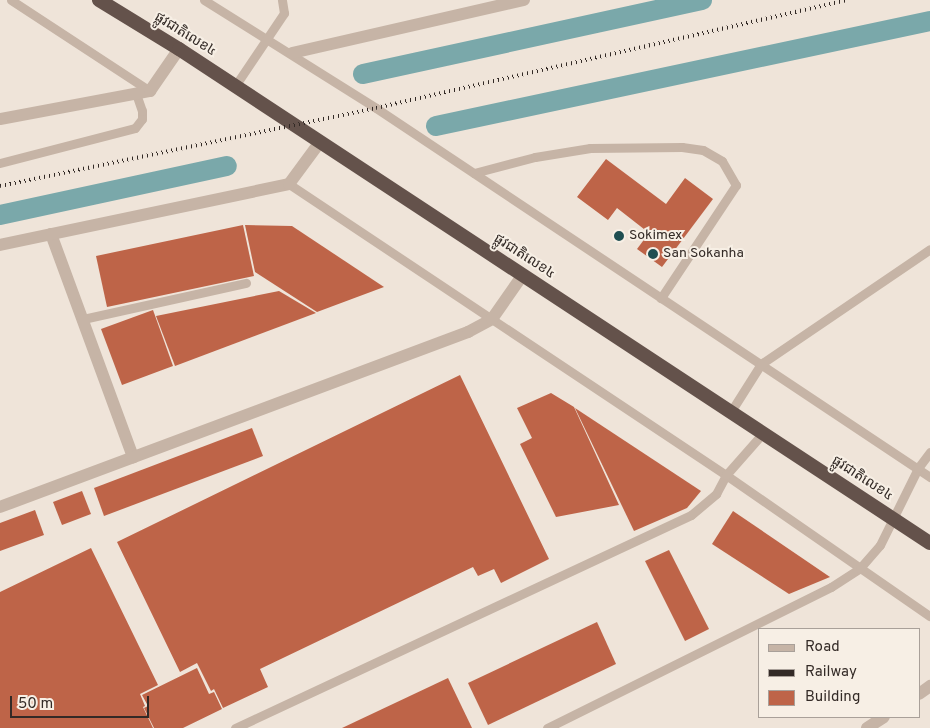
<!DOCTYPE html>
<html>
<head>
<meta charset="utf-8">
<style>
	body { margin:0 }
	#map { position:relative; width:930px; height:728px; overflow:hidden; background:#efe4d9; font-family:Overpass,"Noto Sans Khmer",sans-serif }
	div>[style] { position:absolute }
	.canal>* { height:20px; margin:-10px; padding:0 10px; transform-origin:10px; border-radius:10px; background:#7aa8aa }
	.building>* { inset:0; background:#be6448 }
	.service>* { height:9px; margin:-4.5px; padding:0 4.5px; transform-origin:4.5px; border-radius:4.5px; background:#c6b4a6 }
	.minor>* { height:12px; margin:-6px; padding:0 6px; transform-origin:6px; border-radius:6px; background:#c6b4a6 }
	.trunk>* { height:14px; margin:-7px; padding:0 7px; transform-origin:7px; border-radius:7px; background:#64524b }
	.rail>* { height:4px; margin-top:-2px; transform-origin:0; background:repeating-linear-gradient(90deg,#332a26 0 1px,transparent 0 5px) }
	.dots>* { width:14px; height:14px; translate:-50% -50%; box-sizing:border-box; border:2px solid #f7efe5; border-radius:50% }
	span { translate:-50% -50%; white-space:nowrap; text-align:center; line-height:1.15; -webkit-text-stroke:4px #f7efe5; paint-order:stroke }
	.street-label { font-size:14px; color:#332a26 }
	.poi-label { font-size:14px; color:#332a26 }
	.left { translate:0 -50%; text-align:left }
	.legend { position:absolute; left:758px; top:628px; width:162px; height:90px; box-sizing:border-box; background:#f7efe5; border:1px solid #a9a099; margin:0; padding:6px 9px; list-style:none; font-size:15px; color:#332a26 }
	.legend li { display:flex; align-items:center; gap:10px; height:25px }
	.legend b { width:25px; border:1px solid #a9a099 }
	.scale { position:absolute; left:10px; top:696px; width:139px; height:22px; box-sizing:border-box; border:2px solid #332a26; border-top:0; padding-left:6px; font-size:15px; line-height:18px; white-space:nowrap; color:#332a26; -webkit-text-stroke:4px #f7efe5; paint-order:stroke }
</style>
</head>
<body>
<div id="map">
	<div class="canal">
		<i style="left:363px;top:74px;width:347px;rotate:-12.3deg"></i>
		<i style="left:436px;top:126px;width:505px;rotate:-12deg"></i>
		<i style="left:0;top:215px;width:232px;rotate:-12.2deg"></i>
	</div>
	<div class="building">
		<i style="clip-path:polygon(606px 159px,666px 204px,685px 178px,713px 199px,662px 267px,637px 249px,649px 233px,617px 208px,608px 220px,577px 197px)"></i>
		<i style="clip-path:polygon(243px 225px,254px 276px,107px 307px,96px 256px)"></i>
		<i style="clip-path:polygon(245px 225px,292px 226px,384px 287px,317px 312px,255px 272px)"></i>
		<i style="clip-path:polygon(279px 291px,316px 313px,175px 366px,156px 316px)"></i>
		<i style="clip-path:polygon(153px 310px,173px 366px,122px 385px,101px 329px)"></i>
		<i style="clip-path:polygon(460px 375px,549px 559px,501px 583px,494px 569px,478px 576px,473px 567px,260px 669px,268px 687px,223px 708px,214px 689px,211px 691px,197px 663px,180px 672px,117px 542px)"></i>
		<i style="clip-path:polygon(551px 393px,574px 407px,619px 505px,556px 517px,520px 444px,532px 438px,517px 408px)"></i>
		<i style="clip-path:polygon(575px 408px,701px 491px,687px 508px,634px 531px)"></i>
		<i style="clip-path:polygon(252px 428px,263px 456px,104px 516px,94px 488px)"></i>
		<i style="clip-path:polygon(82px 491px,91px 514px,62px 525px,53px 502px)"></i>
		<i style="clip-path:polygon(35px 510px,44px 535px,0 551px,0 523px)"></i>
		<i style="clip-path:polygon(733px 511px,830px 577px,789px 594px,712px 544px)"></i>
		<i style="clip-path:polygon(91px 548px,158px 685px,140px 694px,145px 706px,143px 707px,153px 728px,0 728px,0 592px)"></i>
		<i style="clip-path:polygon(669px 550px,709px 629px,685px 641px,645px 561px)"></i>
		<i style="clip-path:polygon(597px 622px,616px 664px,488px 725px,468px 683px)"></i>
		<i style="clip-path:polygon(197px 668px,209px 694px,214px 692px,222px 709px,183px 728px,154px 728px,144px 708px,148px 706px,142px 695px)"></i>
		<i style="clip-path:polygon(448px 678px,472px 728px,342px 728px)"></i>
	</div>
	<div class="service">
		<i style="left:11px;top:0;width:166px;rotate:33.2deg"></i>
		<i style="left:204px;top:0;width:203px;rotate:32.1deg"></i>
		<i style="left:376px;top:108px;width:666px;rotate:33.67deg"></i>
		<i style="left:235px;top:86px;width:88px;rotate:-56.1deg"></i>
		<i style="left:284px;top:13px;width:13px;rotate:-99deg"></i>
		<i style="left:0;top:163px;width:139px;rotate:-14.5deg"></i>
		<i style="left:135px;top:128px;width:11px;rotate:-52deg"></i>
		<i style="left:142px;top:119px;width:8px;rotate:-90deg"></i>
		<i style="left:142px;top:111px;width:18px;rotate:-109deg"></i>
		<i style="left:474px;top:173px;width:63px;rotate:-14.7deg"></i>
		<i style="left:535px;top:157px;width:56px;rotate:-9.3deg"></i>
		<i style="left:590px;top:148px;width:92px;rotate:-0.6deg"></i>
		<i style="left:682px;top:147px;width:21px;rotate:8deg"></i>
		<i style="left:703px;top:150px;width:22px;rotate:30deg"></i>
		<i style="left:722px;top:161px;width:28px;rotate:60deg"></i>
		<i style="left:736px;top:185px;width:136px;rotate:123.6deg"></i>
		<i style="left:289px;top:184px;width:525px;rotate:33.66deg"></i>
		<i style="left:726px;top:475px;width:248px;rotate:34.7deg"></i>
		<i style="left:83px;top:319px;width:167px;rotate:-12.5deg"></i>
		<i style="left:730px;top:413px;width:58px;rotate:-57.7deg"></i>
		<i style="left:761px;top:364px;width:204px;rotate:-34.2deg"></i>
		<i style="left:235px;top:728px;width:503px;rotate:-25.04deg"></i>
		<i style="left:691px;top:515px;width:33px;rotate:-40deg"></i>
		<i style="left:716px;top:494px;width:21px;rotate:-62deg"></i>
		<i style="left:726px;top:475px;width:55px;rotate:-48.7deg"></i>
		<i style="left:547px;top:728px;width:317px;rotate:-26.4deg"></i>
		<i style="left:831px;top:587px;width:35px;rotate:-33deg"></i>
		<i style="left:860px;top:568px;width:30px;rotate:-49deg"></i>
		<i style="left:880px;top:545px;width:86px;rotate:-63.7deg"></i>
		<i style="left:918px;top:468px;width:20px;rotate:-53deg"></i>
	</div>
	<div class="minor">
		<i style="left:292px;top:53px;width:238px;rotate:-12.9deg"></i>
		<i style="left:0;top:119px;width:153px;rotate:-10.6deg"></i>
		<i style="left:150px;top:91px;width:51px;rotate:-55.4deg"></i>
		<i style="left:51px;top:234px;width:238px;rotate:69.8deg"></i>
		<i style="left:0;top:245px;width:295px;rotate:-11.9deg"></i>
		<i style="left:289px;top:184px;width:52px;rotate:-53.6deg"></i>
		<i style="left:0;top:507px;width:500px;rotate:-20.5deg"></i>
		<i style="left:468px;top:332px;width:27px;rotate:-28deg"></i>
		<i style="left:492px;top:319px;width:52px;rotate:-55.1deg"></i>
		<i style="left:919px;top:694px;width:14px;rotate:-36deg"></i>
		<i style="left:867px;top:728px;width:20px;rotate:-33deg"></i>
	</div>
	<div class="trunk">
		<i style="left:99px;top:0;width:94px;rotate:31.5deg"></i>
		<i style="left:179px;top:49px;width:899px;rotate:33.34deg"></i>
	</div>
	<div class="rail">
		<i style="left:0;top:186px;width:384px;rotate:-11.7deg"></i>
		<i style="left:376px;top:108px;width:483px;rotate:-12.9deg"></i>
	</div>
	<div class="dots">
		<i style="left:619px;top:236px;background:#1f4e51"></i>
		<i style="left:653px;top:254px;background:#1f4e51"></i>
	</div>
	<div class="street-label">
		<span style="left:185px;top:35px;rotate:32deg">ផ្លូវជាតិលេខ៤</span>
		<span style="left:524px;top:257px;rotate:33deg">ផ្លូវជាតិលេខ៤</span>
		<span style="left:862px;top:479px;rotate:33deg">ផ្លូវជាតិលេខ៤</span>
	</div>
	<div class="poi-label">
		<span class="left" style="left:629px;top:236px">Sokimex</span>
		<span class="left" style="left:663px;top:254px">San Sokanha</span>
	</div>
	<ul class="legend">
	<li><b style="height:6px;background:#c6b4a6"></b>Road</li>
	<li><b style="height:6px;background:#332a26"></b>Railway</li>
	<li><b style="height:14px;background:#be6448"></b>Building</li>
	</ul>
	<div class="scale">50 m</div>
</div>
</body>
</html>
